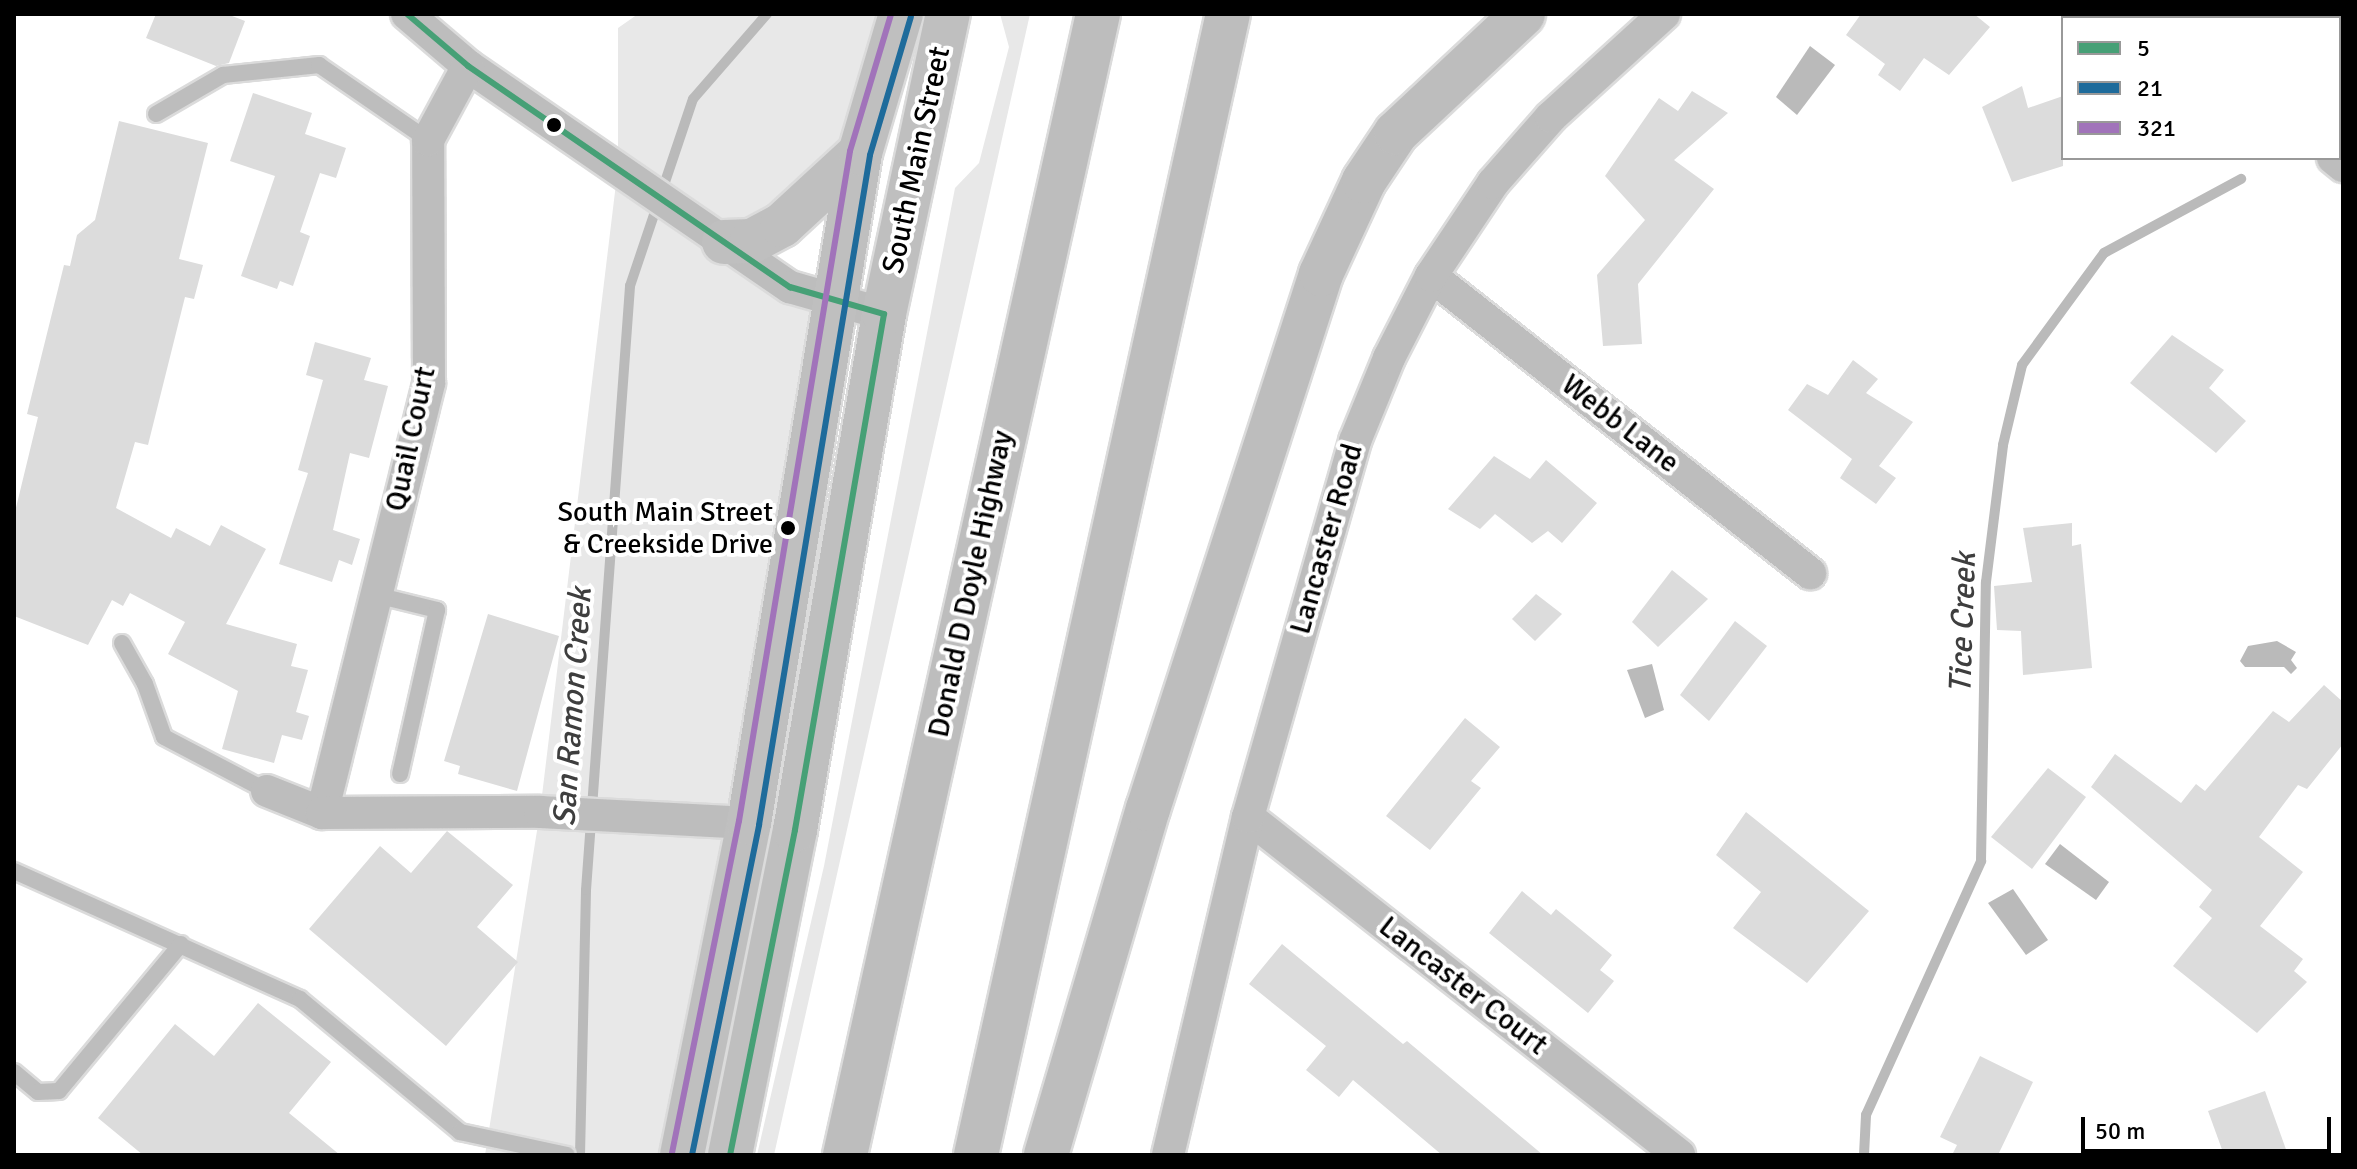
<!DOCTYPE html>
<html>
<head>
<meta charset="utf-8">
<style>
	body { margin:0 }
	#map { position:relative; width:2357px; height:1169px; overflow:hidden; background:#fff; font-family:Signika,sans-serif }
	div>[style] { position:absolute }
	.green>* { inset:0; background:#e8e8e8 }
	.water>* { inset:0; background:#bababa }
	.stream>* { height:10px; margin:-5px; padding:0 5px; transform-origin:5px; border-radius:5px; background:#bababa }
	.building>* { inset:0; background:#dcdcdc }
	.roads { filter:drop-shadow(2px 0 #dbdbdb) drop-shadow(-2px 0 #dbdbdb) drop-shadow(0 2px #dbdbdb) drop-shadow(0 -2px #dbdbdb) }
	.lane>* { height:16px; margin:-8px; padding:0 8px; transform-origin:8px; border-radius:8px; background:#bdbdbd }
	.street>* { height:32px; margin:-16px; padding:0 16px; transform-origin:16px; border-radius:16px; background:#bdbdbd }
	.secondary>* { height:44px; margin:-22px; padding:0 22px; transform-origin:22px; border-radius:22px; background:#bfbfbf }
	.highway>* { height:44px; margin:-22px; padding:0 22px; transform-origin:22px; border-radius:22px; background:#bdbdbd }
	.bus-1>* { height:6px; margin:-3px; padding:0 3px; transform-origin:3px; border-radius:3px; background:#46a076 }
	.bus-2>* { height:6px; margin:-3px; padding:0 3px; transform-origin:3px; border-radius:3px; background:#1e6b9b }
	.bus-3>* { height:6px; margin:-3px; padding:0 3px; transform-origin:3px; border-radius:3px; background:#a173ba }
	.dots>* { width:22px; height:22px; translate:-50% -50%; box-sizing:border-box; border:4px solid #fff; border-radius:50% }
	span { translate:-50% -50%; white-space:nowrap; text-align:center; line-height:1.15; -webkit-text-stroke:8px #fff; paint-order:stroke }
	.bus-label { font-size:28px; color:#000 }
	.right { translate:-100% -50%; text-align:right }
	.street-label { font-size:30px; color:#000 }
	.water-label { font-size:32px; color:#3e3e3e; font-style:italic }
	.frame { position:absolute; inset:0; border:16px solid #000; pointer-events:none }
	.legend { position:absolute; left:2061px; top:16px; width:280px; height:144px; box-sizing:border-box; background:#fff; border:2px solid #999; margin:0; padding:10px 14px; list-style:none; font-size:24px; color:#000 }
	.legend li { display:flex; align-items:center; gap:16px; height:40px }
	.legend b { width:40px; border:2px solid #999 }
	.scale { position:absolute; left:2081px; top:1117px; width:250px; height:36px; box-sizing:border-box; border:4px solid #000; border-top:0; padding-left:10px; font-size:24px; line-height:28px; white-space:nowrap; color:#000; -webkit-text-stroke:6px #fff; paint-order:stroke }
</style>
</head>
<body>
<div id="map">
	<div class="green">
		<i style="clip-path:polygon(638px 14px,901px 14px,860px 153px,752px 241px,834px 300px,682px 1155px,485px 1155px,540px 812px,618px 167px,618px 28px)"></i>
		<i style="clip-path:polygon(1000px 14px,1030px 14px,774px 1155px,757px 1155px,824px 866px,955px 188px,979px 163px,1009px 47px)"></i>
	</div>
	<div class="water">
		<i style="clip-path:polygon(1810px 46px,1835px 65px,1797px 115px,1776px 97px)"></i>
		<i style="clip-path:polygon(2277px 641px,2296px 652px,2291px 660px,2297px 668px,2291px 674px,2284px 667px,2245px 667px,2240px 661px,2248px 646px)"></i>
		<i style="clip-path:polygon(1652px 664px,1664px 710px,1645px 718px,1627px 670px)"></i>
		<i style="clip-path:polygon(2060px 844px,2109px 882px,2096px 900px,2045px 864px)"></i>
		<i style="clip-path:polygon(2013px 889px,2048px 940px,2026px 955px,1988px 903px)"></i>
	</div>
	<div class="stream">
		<i style="left:580px;top:1155px;width:265px;rotate:-88.7deg"></i>
		<i style="left:586px;top:890px;width:606px;rotate:-85.83deg"></i>
		<i style="left:630px;top:286px;width:197px;rotate:-71.4deg"></i>
		<i style="left:693px;top:99px;width:113px;rotate:-49deg"></i>
		<i style="left:1864px;top:1155px;width:40px;rotate:-87.1deg"></i>
		<i style="left:1866px;top:1115px;width:279px;rotate:-65.6deg"></i>
		<i style="left:1981px;top:861px;width:279px;rotate:-89deg"></i>
		<i style="left:1986px;top:582px;width:138px;rotate:-82.9deg"></i>
		<i style="left:2003px;top:445px;width:82px;rotate:-76.6deg"></i>
		<i style="left:2022px;top:365px;width:139px;rotate:-53.8deg"></i>
		<i style="left:2104px;top:253px;width:156px;rotate:-28.4deg"></i>
	</div>
	<div class="building">
		<i style="clip-path:polygon(156px 14px,227px 14px,245px 21px,229px 63px,216px 66px,146px 38px)"></i>
		<i style="clip-path:polygon(1861px 14px,1974px 14px,1990px 27px,1949px 75px,1924px 58px,1900px 91px,1878px 75px,1885px 64px,1846px 35px)"></i>
		<i style="clip-path:polygon(2022px 86px,2028px 108px,2063px 96px,2063px 166px,2012px 182px,1982px 107px)"></i>
		<i style="clip-path:polygon(1692px 91px,1728px 113px,1674px 160px,1714px 189px,1638px 284px,1642px 344px,1603px 346px,1597px 275px,1645px 220px,1605px 176px,1659px 98px,1678px 111px)"></i>
		<i style="clip-path:polygon(253px 93px,312px 113px,305px 134px,346px 148px,336px 178px,320px 173px,300px 232px,310px 236px,293px 286px,280px 281px,277px 289px,241px 276px,275px 176px,230px 161px)"></i>
		<i style="clip-path:polygon(119px 121px,208px 143px,179px 259px,203px 265px,194px 299px,185px 297px,148px 445px,135px 442px,116px 508px,171px 538px,176px 528px,210px 546px,221px 525px,266px 549px,226px 624px,297px 644px,291px 666px,308px 670px,296px 712px,309px 716px,302px 740px,282px 735px,274px 763px,222px 749px,238px 691px,168px 654px,185px 622px,130px 593px,123px 606px,112px 600px,88px 645px,14px 616px,14px 516px,38px 417px,27px 414px,64px 265px,70px 266px,77px 235px,95px 220px)"></i>
		<i style="clip-path:polygon(2172px 335px,2224px 370px,2209px 388px,2246px 421px,2216px 453px,2130px 383px)"></i>
		<i style="clip-path:polygon(315px 342px,371px 358px,364px 380px,388px 386px,369px 458px,350px 453px,333px 530px,360px 539px,352px 565px,339px 560px,332px 582px,279px 564px,308px 473px,298px 470px,323px 380px,306px 375px)"></i>
		<i style="clip-path:polygon(1853px 360px,1878px 379px,1866px 393px,1913px 422px,1879px 466px,1896px 478px,1876px 504px,1840px 478px,1852px 459px,1788px 410px,1807px 384px,1828px 395px)"></i>
		<i style="clip-path:polygon(1494px 456px,1530px 479px,1546px 460px,1597px 503px,1562px 543px,1548px 531px,1532px 543px,1495px 514px,1480px 529px,1448px 509px)"></i>
		<i style="clip-path:polygon(2072px 523px,2072px 546px,2081px 544px,2092px 668px,2023px 675px,2021px 631px,1997px 630px,1994px 586px,2032px 582px,2023px 528px)"></i>
		<i style="clip-path:polygon(1672px 570px,1708px 599px,1658px 647px,1632px 622px)"></i>
		<i style="clip-path:polygon(1536px 594px,1562px 614px,1535px 641px,1512px 619px)"></i>
		<i style="clip-path:polygon(488px 614px,559px 636px,517px 791px,458px 774px,460px 766px,444px 761px)"></i>
		<i style="clip-path:polygon(1735px 621px,1767px 646px,1709px 721px,1680px 695px)"></i>
		<i style="clip-path:polygon(2324px 685px,2343px 702px,2343px 744px,2307px 789px,2298px 785px,2259px 837px,2303px 872px,2260px 926px,2303px 959px,2294px 971px,2307px 982px,2257px 1033px,2173px 966px,2212px 918px,2199px 907px,2212px 890px,2091px 787px,2115px 754px,2181px 803px,2196px 784px,2205px 791px,2273px 711px,2289px 722px)"></i>
		<i style="clip-path:polygon(1465px 718px,1500px 747px,1471px 781px,1481px 788px,1430px 850px,1386px 816px)"></i>
		<i style="clip-path:polygon(2048px 768px,2086px 797px,2032px 869px,1991px 837px)"></i>
		<i style="clip-path:polygon(1746px 812px,1869px 911px,1807px 983px,1733px 928px,1761px 892px,1716px 855px)"></i>
		<i style="clip-path:polygon(447px 831px,513px 885px,477px 927px,518px 962px,446px 1046px,309px 929px,380px 846px,411px 873px)"></i>
		<i style="clip-path:polygon(1522px 891px,1551px 915px,1556px 909px,1612px 955px,1600px 970px,1614px 981px,1588px 1013px,1489px 933px)"></i>
		<i style="clip-path:polygon(1282px 944px,1403px 1044px,1407px 1041px,1543px 1155px,1442px 1155px,1353px 1080px,1339px 1097px,1306px 1070px,1326px 1046px,1249px 984px)"></i>
		<i style="clip-path:polygon(258px 1003px,331px 1062px,289px 1113px,340px 1155px,143px 1155px,98px 1118px,175px 1024px,214px 1056px)"></i>
		<i style="clip-path:polygon(1980px 1056px,2033px 1082px,1998px 1155px,1952px 1155px,1957px 1145px,1940px 1137px)"></i>
		<i style="clip-path:polygon(2265px 1091px,2288px 1155px,2224px 1155px,2208px 1111px)"></i>
	</div>
	<div class="roads">
		<div class="lane">
			<i style="left:156px;top:114px;width:78px;rotate:-30.2deg"></i>
			<i style="left:223px;top:75px;width:97px;rotate:-5.9deg"></i>
			<i style="left:319px;top:65px;width:132px;rotate:34.5deg"></i>
			<i style="left:376px;top:595px;width:63px;rotate:13.8deg"></i>
			<i style="left:437px;top:610px;width:168px;rotate:102.7deg"></i>
			<i style="left:122px;top:643px;width:47px;rotate:60.7deg"></i>
			<i style="left:145px;top:684px;width:56px;rotate:70.3deg"></i>
			<i style="left:164px;top:737px;width:116px;rotate:27.7deg"></i>
			<i style="left:14px;top:871px;width:313px;rotate:24.1deg"></i>
			<i style="left:300px;top:999px;width:208px;rotate:39.7deg"></i>
			<i style="left:460px;top:1132px;width:109px;rotate:12.1deg"></i>
			<i style="left:14px;top:1072px;width:31px;rotate:40deg"></i>
			<i style="left:38px;top:1092px;width:21px;rotate:-3deg"></i>
			<i style="left:59px;top:1091px;width:191px;rotate:-50.3deg"></i>
		</div>
		<div class="street">
			<i style="left:407px;top:14px;width:80px;rotate:40.4deg"></i>
			<i style="left:468px;top:66px;width:391px;rotate:34.5deg"></i>
			<i style="left:790px;top:287px;width:98px;rotate:16deg"></i>
			<i style="left:2149px;top:14px;width:6px;rotate:39deg"></i>
			<i style="left:2203px;top:18px;width:5px;rotate:-53deg"></i>
			<i style="left:2333px;top:158px;width:13px;rotate:39deg"></i>
			<i style="left:1431px;top:276px;width:482px;rotate:38.1deg"></i>
			<i style="left:267px;top:791px;width:59px;rotate:21.8deg"></i>
			<i style="left:322px;top:813px;width:443px;rotate:-76deg"></i>
			<i style="left:429px;top:383px;width:243px;rotate:-90.2deg"></i>
			<i style="left:428px;top:140px;width:84px;rotate:-61.6deg"></i>
			<i style="left:322px;top:813px;width:218px;rotate:-0.3deg"></i>
			<i style="left:540px;top:812px;width:209px;rotate:3deg"></i>
			<i style="left:1248px;top:817px;width:548px;rotate:38.1deg"></i>
			<i style="left:1168px;top:1155px;width:347px;rotate:-76.7deg"></i>
			<i style="left:1248px;top:817px;width:391px;rotate:-74.1deg"></i>
			<i style="left:1355px;top:441px;width:90px;rotate:-67.7deg"></i>
			<i style="left:1389px;top:358px;width:92px;rotate:-62.9deg"></i>
			<i style="left:1431px;top:276px;width:112px;rotate:-56.3deg"></i>
			<i style="left:1493px;top:183px;width:88px;rotate:-48.7deg"></i>
			<i style="left:1551px;top:117px;width:153px;rotate:-42.3deg"></i>
		</div>
		<div class="secondary">
			<i style="left:724px;top:242px;width:28px;rotate:-2deg"></i>
			<i style="left:752px;top:241px;width:34px;rotate:-28deg"></i>
			<i style="left:782px;top:225px;width:106px;rotate:-42.7deg"></i>
			<i style="left:682px;top:1155px;width:339px;rotate:-78.6deg"></i>
			<i style="left:749px;top:823px;width:679px;rotate:-80.59deg"></i>
			<i style="left:860px;top:153px;width:145px;rotate:-73.6deg"></i>
			<i style="left:730px;top:1155px;width:331px;rotate:-78.7deg"></i>
			<i style="left:795px;top:830px;width:524px;rotate:-80.21deg"></i>
			<i style="left:884px;top:314px;width:307px;rotate:-78deg"></i>
		</div>
		<div class="highway">
			<i style="left:845px;top:1155px;width:1169px;rotate:-77.5deg"></i>
			<i style="left:976px;top:1155px;width:1168px;rotate:-77.55deg"></i>
			<i style="left:1046px;top:1155px;width:361px;rotate:-73.6deg"></i>
			<i style="left:1148px;top:809px;width:562px;rotate:-72.08deg"></i>
			<i style="left:1321px;top:274px;width:102px;rotate:-65.2deg"></i>
			<i style="left:1364px;top:181px;width:58px;rotate:-56.3deg"></i>
			<i style="left:1396px;top:133px;width:174px;rotate:-43.1deg"></i>
		</div>
	</div>
	<div class="bus-1">
		<i style="left:407px;top:14px;width:80px;rotate:40.4deg"></i>
		<i style="left:468px;top:66px;width:391px;rotate:34.5deg"></i>
		<i style="left:790px;top:287px;width:98px;rotate:16deg"></i>
		<i style="left:884px;top:314px;width:524px;rotate:99.79deg"></i>
		<i style="left:795px;top:830px;width:331px;rotate:101.3deg"></i>
	</div>
	<div class="bus-2">
		<i style="left:692px;top:1155px;width:337px;rotate:-78.5deg"></i>
		<i style="left:759px;top:825px;width:679px;rotate:-80.59deg"></i>
		<i style="left:870px;top:155px;width:144px;rotate:-73.5deg"></i>
	</div>
	<div class="bus-3">
		<i style="left:672px;top:1153px;width:339px;rotate:-78.6deg"></i>
		<i style="left:739px;top:821px;width:679px;rotate:-80.59deg"></i>
		<i style="left:850px;top:151px;width:143px;rotate:-73.3deg"></i>
	</div>
	<div class="dots">
		<i style="left:554px;top:125px;background:#000"></i>
		<i style="left:788px;top:528px;background:#000"></i>
	</div>
	<div class="bus-label">
		<span class="right" style="left:773px;top:528px">South Main Street<br>&amp; Creekside Drive</span>
	</div>
	<div class="street-label">
		<span style="left:917px;top:160px;rotate:-78deg">South Main Street</span>
		<span style="left:1620px;top:424px;rotate:38deg">Webb Lane</span>
		<span style="left:411px;top:439px;rotate:-78deg">Quail Court</span>
		<span style="left:1327px;top:539px;rotate:-74deg">Lancaster Road</span>
		<span style="left:971px;top:584px;rotate:-78deg">Donald D Doyle Highway</span>
		<span style="left:1463px;top:986px;rotate:38deg">Lancaster Court</span>
	</div>
	<div class="water-label">
		<span style="left:1963px;top:623px;rotate:-88deg">Tice Creek</span>
		<span style="left:573px;top:707px;rotate:-86deg">San Ramon Creek</span>
	</div>
	<div class="frame"></div>
	<ul class="legend">
	<li><b style="height:10px;background:#46a076"></b>5</li>
	<li><b style="height:10px;background:#1e6b9b"></b>21</li>
	<li><b style="height:10px;background:#a173ba"></b>321</li>
	</ul>
	<div class="scale">50 m</div>
</div>
</body>
</html>
